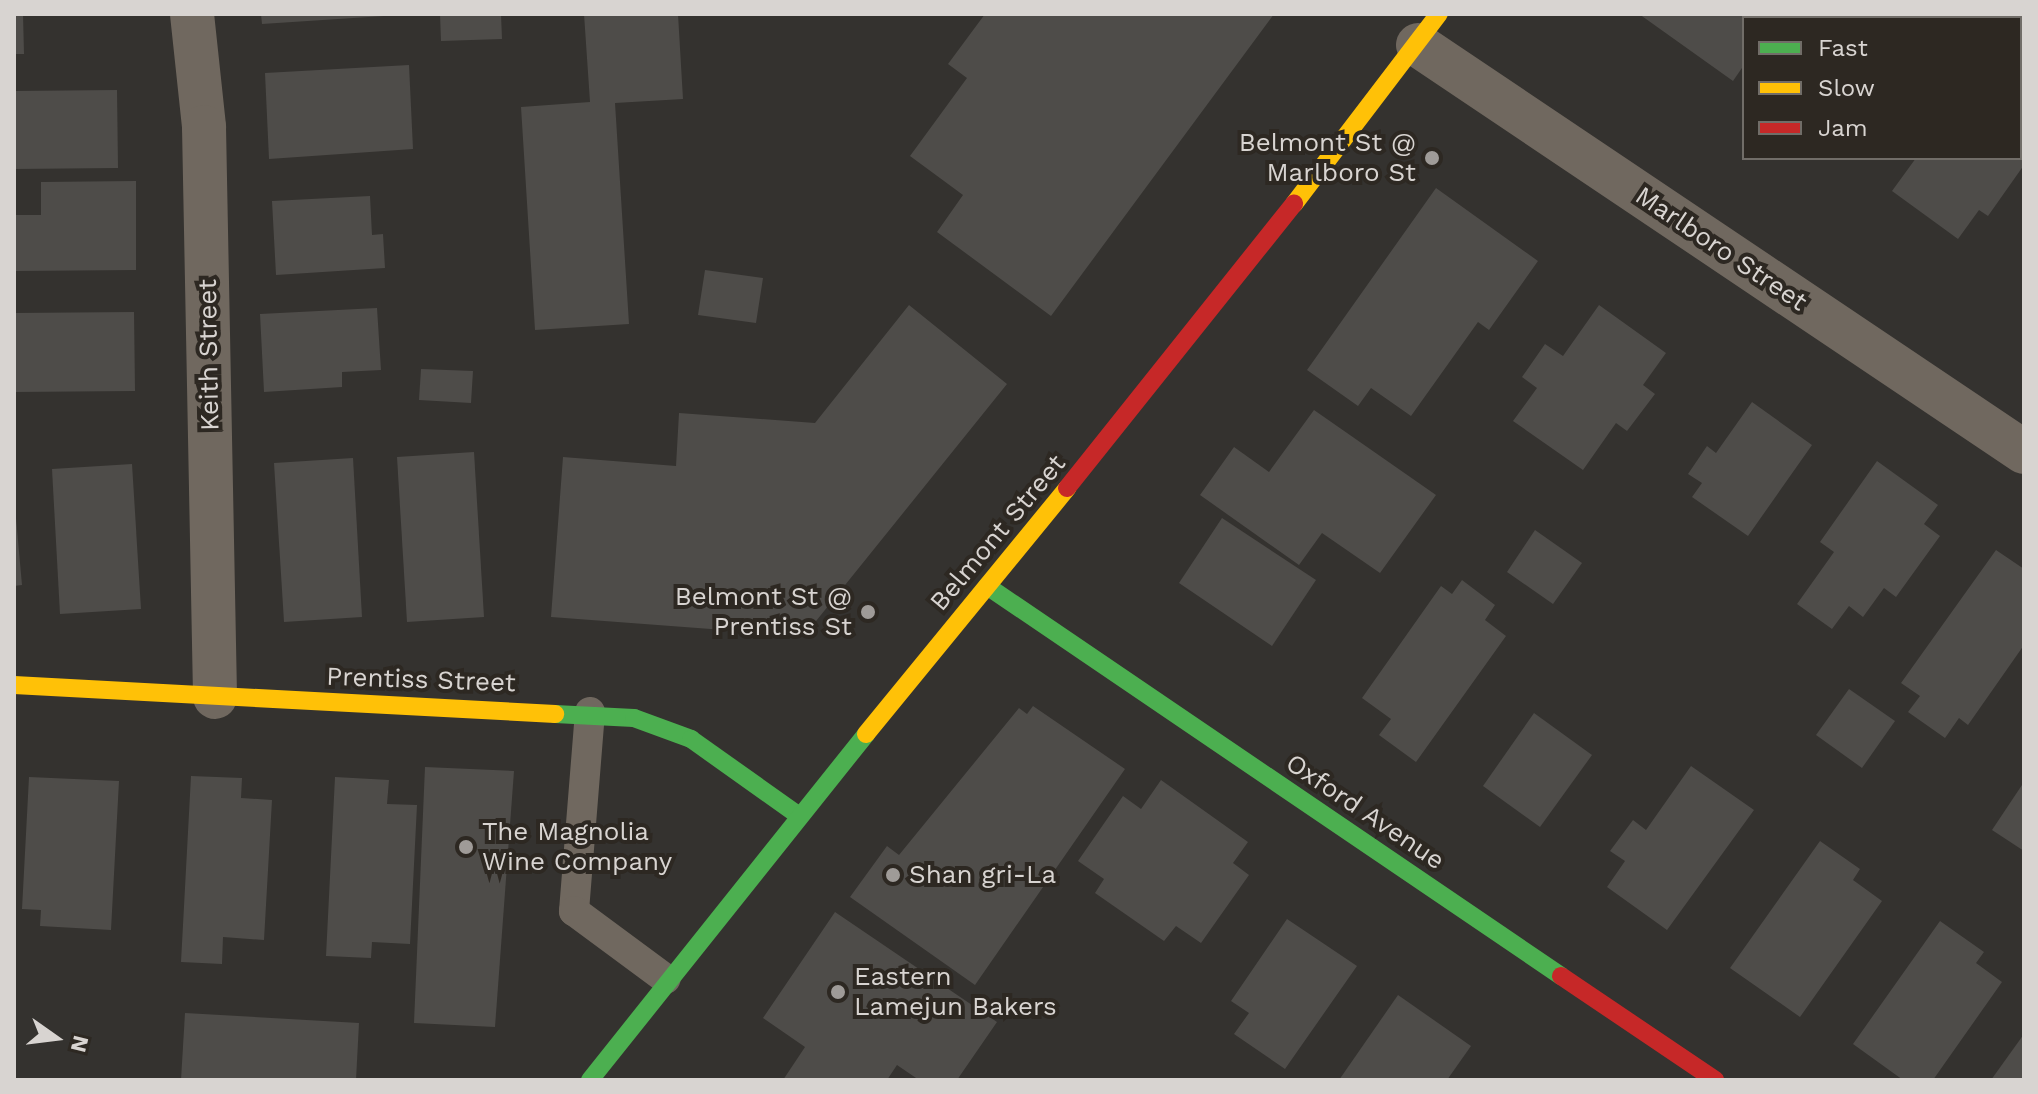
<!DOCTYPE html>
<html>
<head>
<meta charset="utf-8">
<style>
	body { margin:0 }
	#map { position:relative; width:2038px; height:1094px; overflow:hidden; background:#34322f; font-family:"Work Sans",sans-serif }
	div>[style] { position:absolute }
	.building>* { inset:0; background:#4e4c49 }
	.lane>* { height:30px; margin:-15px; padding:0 15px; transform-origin:15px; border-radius:15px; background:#70685f }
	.street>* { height:44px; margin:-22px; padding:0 22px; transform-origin:22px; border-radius:22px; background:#70685f }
	.fast>* { height:18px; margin:-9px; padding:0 9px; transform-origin:9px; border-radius:9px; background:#4caf50 }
	.slow>* { height:18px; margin:-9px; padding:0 9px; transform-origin:9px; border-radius:9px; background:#ffc107 }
	.jam>* { height:18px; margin:-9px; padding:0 9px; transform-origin:9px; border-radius:9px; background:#c62828 }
	.dots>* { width:22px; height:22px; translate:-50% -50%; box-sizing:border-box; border:4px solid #2d2822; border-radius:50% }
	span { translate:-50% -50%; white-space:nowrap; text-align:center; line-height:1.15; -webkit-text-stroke:8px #2d2822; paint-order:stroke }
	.poi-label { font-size:26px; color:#d8d4d1 }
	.right { translate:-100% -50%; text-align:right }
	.left { translate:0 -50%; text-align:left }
	.street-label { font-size:26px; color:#d8d4d1 }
	.frame { position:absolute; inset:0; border:16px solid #d8d4d1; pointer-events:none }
	.legend { position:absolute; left:1742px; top:16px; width:280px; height:144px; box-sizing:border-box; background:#2d2822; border:2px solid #716d68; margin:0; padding:10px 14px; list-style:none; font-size:24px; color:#d8d4d1 }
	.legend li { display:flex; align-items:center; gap:16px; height:40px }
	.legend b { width:40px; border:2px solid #716d68 }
	.north { position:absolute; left:16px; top:998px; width:80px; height:80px; -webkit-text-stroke:6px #2d2822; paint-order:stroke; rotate:104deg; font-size:22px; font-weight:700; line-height:32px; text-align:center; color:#d8d4d1 }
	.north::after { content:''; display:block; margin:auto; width:28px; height:36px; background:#d8d4d1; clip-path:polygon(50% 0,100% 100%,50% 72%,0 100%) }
</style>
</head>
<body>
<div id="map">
	<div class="building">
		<i style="clip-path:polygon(14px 14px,23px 14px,24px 54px,14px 54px)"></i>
		<i style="clip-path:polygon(261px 14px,384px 14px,384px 16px,262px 24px)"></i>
		<i style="clip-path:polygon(440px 14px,501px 14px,502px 39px,441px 41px)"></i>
		<i style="clip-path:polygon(584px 14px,678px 14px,683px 99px,615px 103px,629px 324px,535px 330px,521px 107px,590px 102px)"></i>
		<i style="clip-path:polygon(985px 14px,1274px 14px,1051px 316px,937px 232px,963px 195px,910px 156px,967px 78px,948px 64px)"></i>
		<i style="clip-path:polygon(1639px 14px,1780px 14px,1744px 18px,1744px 65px,1733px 81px)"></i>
		<i style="clip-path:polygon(409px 65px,413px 149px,269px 159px,265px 73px)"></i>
		<i style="clip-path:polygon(117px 90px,118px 168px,14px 169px,14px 91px)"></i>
		<i style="clip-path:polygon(2020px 102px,2024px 165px,1988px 216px,1979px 210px,1958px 239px,1892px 191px,1916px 158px,2020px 158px)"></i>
		<i style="clip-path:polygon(136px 181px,136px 270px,14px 271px,14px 215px,41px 215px,41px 182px)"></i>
		<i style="clip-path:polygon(1436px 188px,1538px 261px,1489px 330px,1478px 322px,1411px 416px,1371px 388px,1358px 406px,1307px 370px)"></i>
		<i style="clip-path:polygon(370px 196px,372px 235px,383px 234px,385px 268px,276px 275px,272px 201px)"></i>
		<i style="clip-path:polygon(705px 270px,763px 278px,756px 323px,698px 315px)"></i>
		<i style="clip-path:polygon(909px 305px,1007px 384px,804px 636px,551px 617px,563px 457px,676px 466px,679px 413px,815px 423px)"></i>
		<i style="clip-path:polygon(1599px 305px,1666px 353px,1643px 385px,1655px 394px,1627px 431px,1616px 423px,1583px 470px,1513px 421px,1537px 388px,1522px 377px,1545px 344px,1563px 356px)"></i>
		<i style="clip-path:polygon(377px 308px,381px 370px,342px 372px,342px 387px,264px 392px,260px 314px)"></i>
		<i style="clip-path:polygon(134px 312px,135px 391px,14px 392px,14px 313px)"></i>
		<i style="clip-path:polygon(421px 369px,473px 371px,471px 403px,419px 400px)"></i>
		<i style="clip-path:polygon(1752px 402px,1812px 445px,1748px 536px,1692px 497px,1702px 483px,1688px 474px,1707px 446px,1716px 453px)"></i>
		<i style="clip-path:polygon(1314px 410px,1436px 495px,1380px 573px,1322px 533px,1299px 565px,1200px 495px,1234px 447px,1269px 472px)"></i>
		<i style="clip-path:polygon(474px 452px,484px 617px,407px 622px,397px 457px)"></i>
		<i style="clip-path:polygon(353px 458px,362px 617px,284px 622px,274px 463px)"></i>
		<i style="clip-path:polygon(1877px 461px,1938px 505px,1924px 524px,1940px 536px,1896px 597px,1884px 588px,1863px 617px,1849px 606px,1832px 629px,1797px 604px,1834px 552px,1820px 542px)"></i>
		<i style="clip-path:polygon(132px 464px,141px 609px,60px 614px,52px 469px)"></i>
		<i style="clip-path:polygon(14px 496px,22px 585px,14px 586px)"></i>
		<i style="clip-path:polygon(1222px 518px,1316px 580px,1272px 646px,1179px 583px)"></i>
		<i style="clip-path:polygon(1535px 530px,1582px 563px,1553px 604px,1507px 572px)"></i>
		<i style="clip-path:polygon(1996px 550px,2024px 569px,2024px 645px,1968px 725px,1959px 718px,1945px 738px,1908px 712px,1920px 696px,1901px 683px)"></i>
		<i style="clip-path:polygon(1462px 580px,1495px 605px,1485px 620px,1506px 636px,1416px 762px,1379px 735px,1391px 719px,1362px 698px,1441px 586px,1452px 594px)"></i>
		<i style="clip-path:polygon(1849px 689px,1895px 721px,1862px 768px,1816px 735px)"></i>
		<i style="clip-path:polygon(1033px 706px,1125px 769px,975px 985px,850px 897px,887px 846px,899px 855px,1019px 708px,1027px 714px)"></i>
		<i style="clip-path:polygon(1534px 713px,1592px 755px,1540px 827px,1483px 786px)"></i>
		<i style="clip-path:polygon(1691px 766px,1754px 810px,1667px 930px,1607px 887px,1625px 861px,1610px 851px,1633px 820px,1646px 830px)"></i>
		<i style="clip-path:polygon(425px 767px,514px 771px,495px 1027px,414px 1023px)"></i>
		<i style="clip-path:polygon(191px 776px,242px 778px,241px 798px,272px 800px,264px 940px,223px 937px,222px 964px,181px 962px)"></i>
		<i style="clip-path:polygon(29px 777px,119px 781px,111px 930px,40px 926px,41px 910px,22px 909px)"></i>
		<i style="clip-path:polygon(335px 777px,389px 780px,387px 804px,417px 805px,410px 944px,372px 942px,371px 958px,326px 956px)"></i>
		<i style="clip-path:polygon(1161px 780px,1248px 842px,1233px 863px,1249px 875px,1201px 943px,1176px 926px,1164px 941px,1095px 893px,1104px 879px,1078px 861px,1123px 796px,1141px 809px)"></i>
		<i style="clip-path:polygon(2024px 782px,2024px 851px,1992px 830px)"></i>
		<i style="clip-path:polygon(1820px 841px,1860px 869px,1853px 880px,1882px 901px,1800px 1017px,1730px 968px)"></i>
		<i style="clip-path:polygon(835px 912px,997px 1022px,957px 1080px,919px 1080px,897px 1065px,887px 1080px,783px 1080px,805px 1047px,763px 1018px)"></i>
		<i style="clip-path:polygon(1287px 919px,1357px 966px,1285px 1069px,1234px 1034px,1249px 1013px,1231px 1001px)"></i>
		<i style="clip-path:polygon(1940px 921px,1984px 952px,1976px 963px,2002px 982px,1933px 1080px,1903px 1080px,1853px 1044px)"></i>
		<i style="clip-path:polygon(1398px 995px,1471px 1046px,1447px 1080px,1339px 1080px)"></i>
		<i style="clip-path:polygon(185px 1013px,359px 1023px,356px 1080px,181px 1080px)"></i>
		<i style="clip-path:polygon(2024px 1034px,2024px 1080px,1991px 1080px)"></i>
	</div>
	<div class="lane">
		<i style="left:590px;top:712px;width:200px;rotate:94.6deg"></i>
		<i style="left:574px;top:911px;width:114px;rotate:36.5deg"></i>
	</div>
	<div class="street">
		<i style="left:192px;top:14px;width:114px;rotate:83.9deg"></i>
		<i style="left:204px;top:127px;width:570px;rotate:88.89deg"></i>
		<i style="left:1418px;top:45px;width:730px;rotate:33.89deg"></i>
	</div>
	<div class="fast">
		<i style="left:987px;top:586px;width:694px;rotate:34.19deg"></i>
		<i style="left:555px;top:714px;width:79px;rotate:2.9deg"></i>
		<i style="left:634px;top:718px;width:61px;rotate:20.2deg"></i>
		<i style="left:691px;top:739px;width:131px;rotate:35.4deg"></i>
		<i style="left:590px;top:1080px;width:443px;rotate:-51.4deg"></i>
	</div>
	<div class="slow">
		<i style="left:1294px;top:204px;width:239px;rotate:-52.7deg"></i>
		<i style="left:14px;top:685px;width:542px;rotate:3.07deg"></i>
		<i style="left:866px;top:734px;width:318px;rotate:-50.7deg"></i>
	</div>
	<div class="jam">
		<i style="left:1067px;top:488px;width:364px;rotate:-51.4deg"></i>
		<i style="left:1561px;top:976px;width:186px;rotate:34deg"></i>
	</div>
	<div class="dots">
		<i style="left:1432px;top:158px;background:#9f9b98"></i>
		<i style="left:868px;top:612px;background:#9f9b98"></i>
		<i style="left:466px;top:847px;background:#9f9b98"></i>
		<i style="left:893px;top:875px;background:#9f9b98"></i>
		<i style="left:838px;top:992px;background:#9f9b98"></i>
	</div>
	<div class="poi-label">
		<span class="right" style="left:1416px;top:158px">Belmont St @<br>Marlboro St</span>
		<span class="right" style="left:852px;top:612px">Belmont St @<br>Prentiss St</span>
		<span class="left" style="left:482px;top:847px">The Magnolia<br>Wine Company</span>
		<span class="left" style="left:909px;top:875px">Shan gri-La</span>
		<span class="left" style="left:854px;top:992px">Eastern<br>Lamejun Bakers</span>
	</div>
	<div class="street-label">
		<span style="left:1721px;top:249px;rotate:34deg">Marlboro Street</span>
		<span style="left:209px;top:355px;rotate:-91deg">Keith Street</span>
		<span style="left:998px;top:533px;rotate:-50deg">Belmont Street</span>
		<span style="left:421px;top:680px;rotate:2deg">Prentiss Street</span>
		<span style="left:1365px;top:812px;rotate:34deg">Oxford Avenue</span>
	</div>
	<div class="frame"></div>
	<ul class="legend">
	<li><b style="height:10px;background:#4caf50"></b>Fast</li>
	<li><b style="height:10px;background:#ffc107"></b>Slow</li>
	<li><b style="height:10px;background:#c62828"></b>Jam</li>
	</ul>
	<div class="north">N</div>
</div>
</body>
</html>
